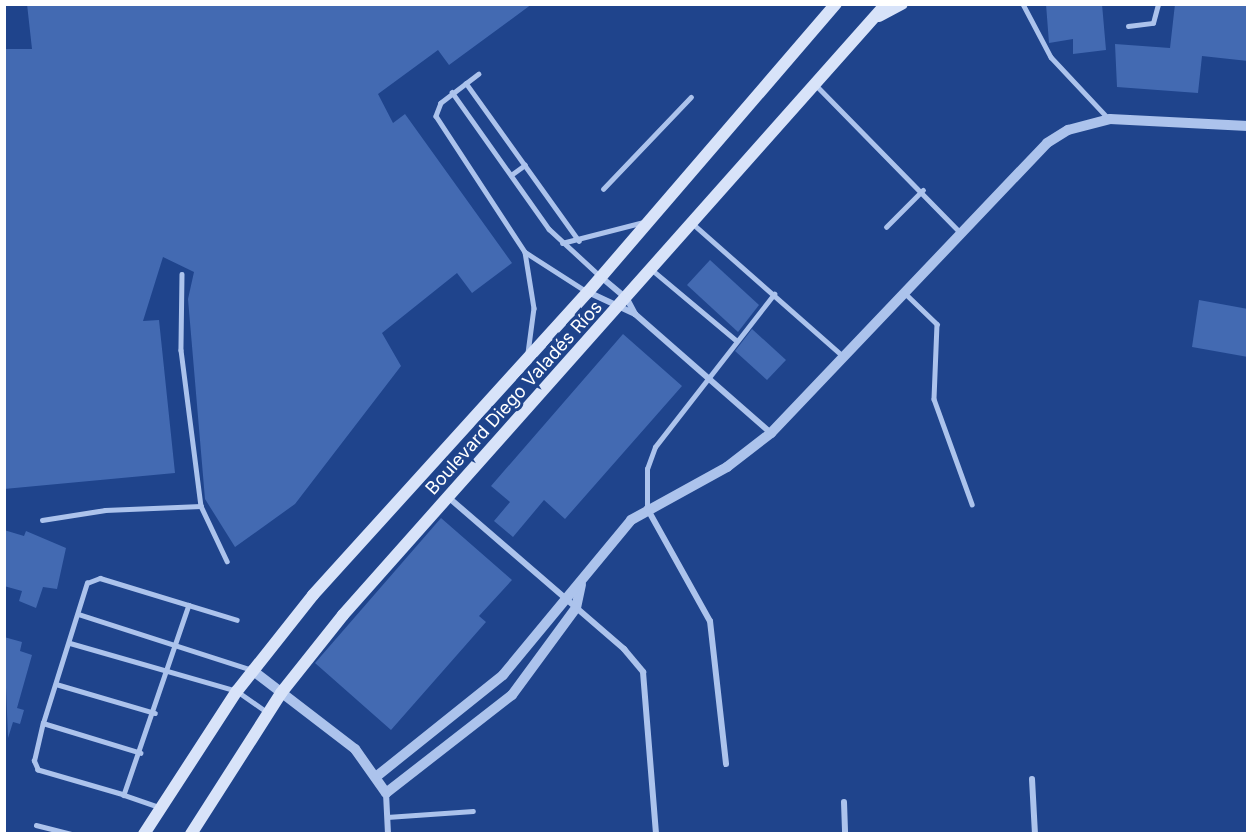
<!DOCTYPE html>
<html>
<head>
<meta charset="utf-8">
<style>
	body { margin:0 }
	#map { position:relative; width:1252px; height:838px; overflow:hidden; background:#1f448c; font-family:Inter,sans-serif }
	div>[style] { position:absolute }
	.building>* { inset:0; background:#436ab2 }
	.service>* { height:4.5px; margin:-2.25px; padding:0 2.25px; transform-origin:2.25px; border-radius:2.25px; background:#acc3ec }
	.minor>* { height:6px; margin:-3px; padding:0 3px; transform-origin:3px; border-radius:3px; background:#acc3ec }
	.tertiary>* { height:10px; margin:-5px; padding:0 5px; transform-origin:5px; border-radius:5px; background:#acc3ec }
	.secondary>* { height:12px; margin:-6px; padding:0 6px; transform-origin:6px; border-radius:6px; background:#d8e3f9 }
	span { translate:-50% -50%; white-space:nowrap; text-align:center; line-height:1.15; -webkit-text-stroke:6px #1f448c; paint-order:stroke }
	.street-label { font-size:18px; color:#fff }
	.frame { position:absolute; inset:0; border:6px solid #fff; pointer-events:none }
</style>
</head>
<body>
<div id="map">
	<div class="building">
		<i style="clip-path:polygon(27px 4px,532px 4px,449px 65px,438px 50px,378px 94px,393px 123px,405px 114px,512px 263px,472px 293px,457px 273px,382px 333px,401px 366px,295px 504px,235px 547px,205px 499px,188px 299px,194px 272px,163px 257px,143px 321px,159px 320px,175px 473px,4px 489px,4px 49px,32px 49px)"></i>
		<i style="clip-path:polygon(1046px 4px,1102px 4px,1106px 50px,1073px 54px,1073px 39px,1049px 43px)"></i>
		<i style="clip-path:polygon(1175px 4px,1248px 4px,1248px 61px,1202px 56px,1198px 93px,1117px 87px,1115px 44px,1170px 48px)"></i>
		<i style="clip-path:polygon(710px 260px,759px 305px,738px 332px,687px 285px)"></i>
		<i style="clip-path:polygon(1199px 300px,1248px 309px,1248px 357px,1192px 347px)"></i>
		<i style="clip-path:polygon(752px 329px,786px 360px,767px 380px,735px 351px)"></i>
		<i style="clip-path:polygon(623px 334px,682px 386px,565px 519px,544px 500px,513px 537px,494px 521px,510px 502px,491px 486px)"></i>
		<i style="clip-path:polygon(441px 518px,512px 580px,479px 616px,486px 622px,391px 730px,315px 663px)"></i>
		<i style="clip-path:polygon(4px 530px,24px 536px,26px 531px,66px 548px,57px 589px,43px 587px,36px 608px,19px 601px,22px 591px,4px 586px)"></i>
		<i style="clip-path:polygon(4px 637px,22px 642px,20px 651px,32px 655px,17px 708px,24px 710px,20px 724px,13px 722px,8px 738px)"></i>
	</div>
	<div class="service">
		<i style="left:1023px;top:4px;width:60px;rotate:62.2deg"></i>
		<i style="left:1051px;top:57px;width:85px;rotate:46.9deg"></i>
		<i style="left:1128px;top:26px;width:25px;rotate:-7deg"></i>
		<i style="left:1153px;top:23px;width:20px;rotate:-75deg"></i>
		<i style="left:479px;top:74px;width:48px;rotate:142.7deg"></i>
		<i style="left:441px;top:103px;width:14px;rotate:111deg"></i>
		<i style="left:436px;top:116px;width:163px;rotate:56.8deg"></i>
		<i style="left:525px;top:252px;width:72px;rotate:32.6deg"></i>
		<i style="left:466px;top:83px;width:194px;rotate:54.4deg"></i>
		<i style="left:815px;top:84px;width:207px;rotate:45.6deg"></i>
		<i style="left:452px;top:92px;width:168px;rotate:54.7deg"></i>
		<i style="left:549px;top:229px;width:68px;rotate:42.6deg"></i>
		<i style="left:511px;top:175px;width:17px;rotate:-36deg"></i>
		<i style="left:603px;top:189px;width:127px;rotate:-46.3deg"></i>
		<i style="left:692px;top:223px;width:201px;rotate:41.4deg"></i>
		<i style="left:886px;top:227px;width:52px;rotate:-45deg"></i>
		<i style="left:562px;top:243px;width:85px;rotate:-14.4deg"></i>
		<i style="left:525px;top:252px;width:57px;rotate:80.9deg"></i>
		<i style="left:534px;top:308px;width:45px;rotate:97.6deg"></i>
		<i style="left:651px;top:269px;width:111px;rotate:39.9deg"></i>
		<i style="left:182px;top:274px;width:76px;rotate:90.8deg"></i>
		<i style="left:181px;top:350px;width:157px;rotate:82.7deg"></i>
		<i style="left:201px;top:506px;width:61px;rotate:64.7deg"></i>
		<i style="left:907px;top:295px;width:42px;rotate:44deg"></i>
		<i style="left:937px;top:324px;width:75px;rotate:92.3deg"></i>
		<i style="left:934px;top:399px;width:112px;rotate:70.1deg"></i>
		<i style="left:647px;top:507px;width:38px;rotate:-90deg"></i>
		<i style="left:647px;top:469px;width:23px;rotate:-70deg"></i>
		<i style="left:655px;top:447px;width:194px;rotate:-52.1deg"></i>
		<i style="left:42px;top:520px;width:64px;rotate:-9deg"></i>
		<i style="left:105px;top:510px;width:96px;rotate:-2.4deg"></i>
		<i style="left:189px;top:605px;width:201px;rotate:108.9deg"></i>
		<i style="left:124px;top:795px;width:90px;rotate:-163.8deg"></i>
		<i style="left:38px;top:770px;width:10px;rotate:-114deg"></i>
		<i style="left:34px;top:761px;width:39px;rotate:-77deg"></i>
		<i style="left:43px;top:723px;width:147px;rotate:-72.6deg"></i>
		<i style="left:87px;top:583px;width:14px;rotate:-21deg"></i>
		<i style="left:100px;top:578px;width:143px;rotate:17deg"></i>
		<i style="left:78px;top:614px;width:183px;rotate:17.8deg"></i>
		<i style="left:70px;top:643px;width:174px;rotate:16deg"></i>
		<i style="left:237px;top:691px;width:37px;rotate:35deg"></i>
		<i style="left:56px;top:684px;width:103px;rotate:16.3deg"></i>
		<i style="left:43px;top:723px;width:102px;rotate:17deg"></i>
		<i style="left:124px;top:795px;width:37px;rotate:19deg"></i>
		<i style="left:387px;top:817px;width:86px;rotate:-4deg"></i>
		<i style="left:36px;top:825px;width:38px;rotate:14deg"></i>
	</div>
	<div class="minor">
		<i style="left:601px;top:277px;width:34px;rotate:40deg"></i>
		<i style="left:627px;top:299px;width:17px;rotate:62deg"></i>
		<i style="left:635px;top:314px;width:181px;rotate:41.2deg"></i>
		<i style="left:588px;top:292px;width:52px;rotate:25.1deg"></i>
		<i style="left:448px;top:497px;width:233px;rotate:40.8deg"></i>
		<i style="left:624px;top:649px;width:30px;rotate:50deg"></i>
		<i style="left:643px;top:672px;width:163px;rotate:85.4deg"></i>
		<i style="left:647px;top:508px;width:129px;rotate:60.9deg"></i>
		<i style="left:710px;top:621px;width:144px;rotate:83.6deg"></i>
		<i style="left:1032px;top:779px;width:55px;rotate:86.9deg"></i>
		<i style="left:386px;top:793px;width:41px;rotate:87.2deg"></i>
		<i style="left:844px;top:802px;width:32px;rotate:88deg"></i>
	</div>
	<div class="tertiary">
		<i style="left:252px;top:670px;width:130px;rotate:37.5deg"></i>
		<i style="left:355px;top:749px;width:54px;rotate:54.8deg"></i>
		<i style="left:386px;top:793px;width:160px;rotate:-37.9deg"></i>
		<i style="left:512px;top:695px;width:108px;rotate:-53.7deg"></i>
		<i style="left:576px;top:608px;width:24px;rotate:-78deg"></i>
		<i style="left:377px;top:776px;width:161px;rotate:-38.7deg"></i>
		<i style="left:503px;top:675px;width:201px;rotate:-50.4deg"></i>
		<i style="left:631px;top:520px;width:110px;rotate:-28.9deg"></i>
		<i style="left:727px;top:467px;width:56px;rotate:-37.7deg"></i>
		<i style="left:771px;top:433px;width:400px;rotate:-46.4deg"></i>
		<i style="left:1047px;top:143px;width:25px;rotate:-32deg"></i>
		<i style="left:1068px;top:130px;width:43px;rotate:-14.7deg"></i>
		<i style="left:1110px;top:119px;width:138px;rotate:2.9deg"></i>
	</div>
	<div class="secondary">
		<i style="left:879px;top:16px;width:26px;rotate:-28deg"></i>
		<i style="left:144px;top:834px;width:171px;rotate:-57deg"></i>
		<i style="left:237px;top:691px;width:122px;rotate:-51.6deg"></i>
		<i style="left:313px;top:595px;width:409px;rotate:-47.8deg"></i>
		<i style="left:588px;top:292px;width:380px;rotate:-49.3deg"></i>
		<i style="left:191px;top:834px;width:167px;rotate:-57.4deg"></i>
		<i style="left:281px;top:693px;width:100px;rotate:-51.5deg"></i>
		<i style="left:343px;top:615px;width:817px;rotate:-48.37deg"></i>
	</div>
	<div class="street-label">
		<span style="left:514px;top:398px;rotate:-48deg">Boulevard Diego Valadés Ríos</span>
	</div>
	<div class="frame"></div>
</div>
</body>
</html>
